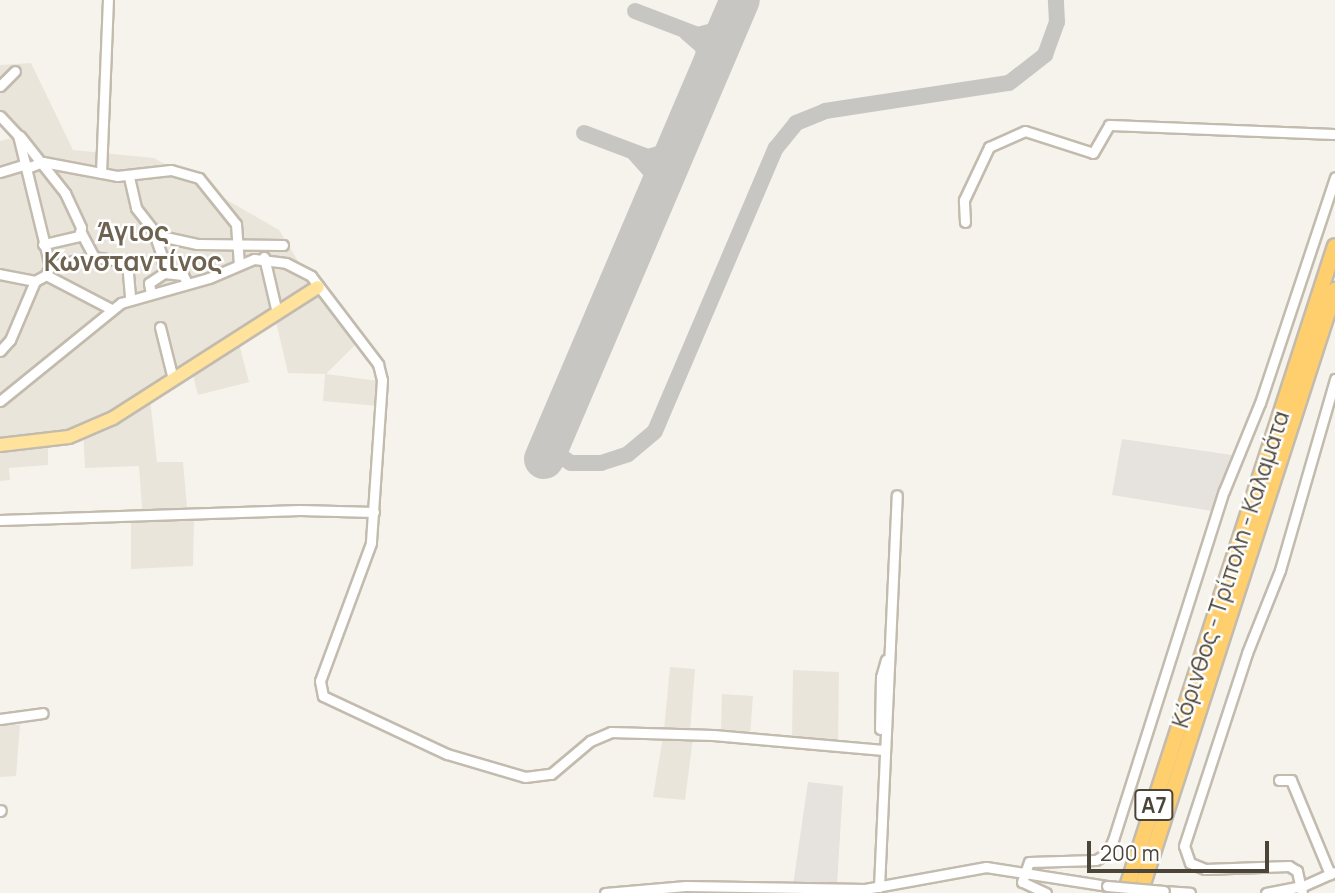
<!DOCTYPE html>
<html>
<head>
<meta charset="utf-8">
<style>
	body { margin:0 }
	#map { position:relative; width:1335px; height:893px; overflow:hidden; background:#f6f3ec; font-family:Manrope,sans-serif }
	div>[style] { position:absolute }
	.residential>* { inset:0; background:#eae5da }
	.industrial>* { inset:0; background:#e6e2dd }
	.taxiway>* { height:16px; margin:-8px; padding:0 8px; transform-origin:8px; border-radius:8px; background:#c8c6c3 }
	.runway>* { height:40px; margin:-20px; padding:0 20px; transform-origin:20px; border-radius:20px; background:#c8c6c3 }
	.roads { filter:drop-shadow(2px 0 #c2bbae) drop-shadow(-2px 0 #c2bbae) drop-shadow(0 2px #c2bbae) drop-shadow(0 -2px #c2bbae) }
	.minor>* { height:9px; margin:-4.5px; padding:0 4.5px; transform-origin:4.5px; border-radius:4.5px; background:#fff }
	.major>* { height:12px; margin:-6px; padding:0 6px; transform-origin:6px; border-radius:6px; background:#ffe39c }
	.highway>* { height:14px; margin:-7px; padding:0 7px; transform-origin:7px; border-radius:7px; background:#ffcf6e }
	.bridges { filter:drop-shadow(2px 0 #c2bbae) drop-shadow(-2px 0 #c2bbae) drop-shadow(0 2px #c2bbae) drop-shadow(0 -2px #c2bbae) }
	.minor-bridge>* { height:9px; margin:-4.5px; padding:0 4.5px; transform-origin:4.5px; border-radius:4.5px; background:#fff }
	span { translate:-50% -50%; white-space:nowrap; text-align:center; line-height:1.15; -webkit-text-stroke:5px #fff; paint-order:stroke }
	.shield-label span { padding:2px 5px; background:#fff; border:2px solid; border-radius:5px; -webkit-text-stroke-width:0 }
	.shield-label { font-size:21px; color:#4b4439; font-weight:700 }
	.street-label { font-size:23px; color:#4b4439 }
	.quarter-label { font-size:26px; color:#6e6250; font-weight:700 }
	.scale { position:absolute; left:1087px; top:841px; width:182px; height:32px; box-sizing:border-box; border:4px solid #4b4439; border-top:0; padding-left:9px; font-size:21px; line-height:24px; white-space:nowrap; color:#4b4439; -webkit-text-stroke:5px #fff; paint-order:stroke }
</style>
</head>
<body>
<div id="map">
	<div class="residential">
		<i style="clip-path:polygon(31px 63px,73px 150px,154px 158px,279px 230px,325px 305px,358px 342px,326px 374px,379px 381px,378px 406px,323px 401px,325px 374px,288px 373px,274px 313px,237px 336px,249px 382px,198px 395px,190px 364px,149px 390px,157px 462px,183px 462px,188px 519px,194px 519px,193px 566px,131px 569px,131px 522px,143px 521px,139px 466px,85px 468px,83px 429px,48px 437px,48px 465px,9px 468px,10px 480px,0 481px,0 141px,24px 135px,0 111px,0 65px)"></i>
		<i style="clip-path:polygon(670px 667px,695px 669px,690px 731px,664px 730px)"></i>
		<i style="clip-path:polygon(793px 670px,839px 672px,838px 745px,792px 740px)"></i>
		<i style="clip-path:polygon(722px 694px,753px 696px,750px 735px,721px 733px)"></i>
		<i style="clip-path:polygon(0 724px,20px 725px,16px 776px,0 777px)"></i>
		<i style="clip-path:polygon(663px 737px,693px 738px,685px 800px,653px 797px)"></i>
	</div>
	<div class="industrial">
		<i style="clip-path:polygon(1122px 439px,1232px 455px,1212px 511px,1112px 495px)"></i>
		<i style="clip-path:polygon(808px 782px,843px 786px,837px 885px,793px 885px)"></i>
	</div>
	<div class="taxiway">
		<i style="left:635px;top:11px;width:67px;rotate:20.9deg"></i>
		<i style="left:698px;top:35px;width:20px;rotate:-15deg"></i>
		<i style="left:717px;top:30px;width:23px;rotate:-41deg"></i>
		<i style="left:687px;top:33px;width:21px;rotate:41deg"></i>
		<i style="left:703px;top:47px;width:31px;rotate:83deg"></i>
		<i style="left:584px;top:133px;width:68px;rotate:20.6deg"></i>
		<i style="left:648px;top:157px;width:19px;rotate:-16deg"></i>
		<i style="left:666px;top:152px;width:24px;rotate:-45deg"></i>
		<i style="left:635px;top:154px;width:24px;rotate:48deg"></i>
		<i style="left:651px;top:172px;width:26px;rotate:79deg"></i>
		<i style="left:553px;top:439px;width:17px;rotate:69deg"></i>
		<i style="left:559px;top:455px;width:14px;rotate:34deg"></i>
		<i style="left:571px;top:463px;width:30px"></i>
		<i style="left:601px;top:463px;width:28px;rotate:-18deg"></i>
		<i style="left:628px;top:454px;width:35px;rotate:-40deg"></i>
		<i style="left:655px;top:431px;width:308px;rotate:-66.9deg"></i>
		<i style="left:776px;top:148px;width:32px;rotate:-51deg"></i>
		<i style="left:796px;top:123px;width:31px;rotate:-22deg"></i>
		<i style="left:825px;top:111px;width:186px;rotate:-8.7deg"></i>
		<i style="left:1009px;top:83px;width:46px;rotate:-37.9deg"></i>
		<i style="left:1045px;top:55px;width:35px;rotate:-70deg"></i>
		<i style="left:1057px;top:22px;width:22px;rotate:-93deg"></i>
	</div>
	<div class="runway">
		<i style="left:544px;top:459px;width:499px;rotate:-66.9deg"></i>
	</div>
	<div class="roads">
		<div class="minor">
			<i style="left:0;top:86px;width:21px;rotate:-45deg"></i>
			<i style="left:0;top:116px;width:26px;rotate:47deg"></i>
			<i style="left:18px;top:135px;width:135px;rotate:76.3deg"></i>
			<i style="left:50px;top:266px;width:10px;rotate:114deg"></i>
			<i style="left:46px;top:275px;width:13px;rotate:151deg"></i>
			<i style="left:35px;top:281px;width:36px;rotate:-169deg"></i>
			<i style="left:20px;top:136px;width:73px;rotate:51.7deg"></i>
			<i style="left:65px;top:193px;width:38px;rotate:65deg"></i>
			<i style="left:81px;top:228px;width:8px;rotate:104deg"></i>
			<i style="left:79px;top:236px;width:37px;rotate:167deg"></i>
			<i style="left:27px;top:168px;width:17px;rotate:-21deg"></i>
			<i style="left:43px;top:162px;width:75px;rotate:10.7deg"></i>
			<i style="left:117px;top:176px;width:54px;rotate:-6.3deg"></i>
			<i style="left:171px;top:170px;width:29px;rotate:16deg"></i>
			<i style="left:199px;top:178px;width:59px;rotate:51.2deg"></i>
			<i style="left:236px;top:224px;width:41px;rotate:85.8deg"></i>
			<i style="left:0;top:172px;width:27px;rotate:-17deg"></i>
			<i style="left:101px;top:173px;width:173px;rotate:-87.7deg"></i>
			<i style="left:129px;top:177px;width:32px;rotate:77deg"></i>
			<i style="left:136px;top:208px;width:28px;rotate:52deg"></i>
			<i style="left:153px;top:230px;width:28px;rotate:71deg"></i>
			<i style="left:162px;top:256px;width:17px;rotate:83deg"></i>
			<i style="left:164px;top:273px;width:18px;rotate:146deg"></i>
			<i style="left:149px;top:283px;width:11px;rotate:80deg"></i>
			<i style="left:965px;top:222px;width:22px;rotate:-93deg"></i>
			<i style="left:964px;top:200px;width:59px;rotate:-64.7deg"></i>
			<i style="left:989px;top:147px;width:39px;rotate:-24deg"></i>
			<i style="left:1025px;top:131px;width:71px;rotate:17.9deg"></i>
			<i style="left:1093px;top:153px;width:32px;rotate:-60deg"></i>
			<i style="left:1109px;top:125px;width:226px;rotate:2.3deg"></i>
			<i style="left:156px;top:235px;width:42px;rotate:12.4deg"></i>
			<i style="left:197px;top:244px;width:86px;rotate:0.7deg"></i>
			<i style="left:94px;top:257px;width:33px;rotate:9deg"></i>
			<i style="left:127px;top:262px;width:37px;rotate:85deg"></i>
			<i style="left:264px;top:257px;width:57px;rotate:76.9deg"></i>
			<i style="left:50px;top:266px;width:45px;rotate:-11.6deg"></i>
			<i style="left:94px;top:257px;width:27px;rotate:-118deg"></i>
			<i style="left:164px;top:273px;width:19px;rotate:6deg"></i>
			<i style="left:183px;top:275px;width:9px;rotate:63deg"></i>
			<i style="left:46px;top:275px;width:73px;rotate:27.6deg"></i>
			<i style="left:160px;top:327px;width:54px;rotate:76deg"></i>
			<i style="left:0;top:351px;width:15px;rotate:-48deg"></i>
			<i style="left:10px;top:340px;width:64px;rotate:-67deg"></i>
			<i style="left:0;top:401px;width:156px;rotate:-39deg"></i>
			<i style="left:121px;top:303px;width:91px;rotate:-15.9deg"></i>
			<i style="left:209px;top:278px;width:49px;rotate:-22.9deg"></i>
			<i style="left:254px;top:259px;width:32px;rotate:7deg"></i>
			<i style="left:286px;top:263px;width:28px;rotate:27deg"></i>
			<i style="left:311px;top:276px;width:111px;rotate:52.7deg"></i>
			<i style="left:378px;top:364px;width:16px;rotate:76deg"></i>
			<i style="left:382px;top:380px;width:163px;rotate:93.9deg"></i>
			<i style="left:371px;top:543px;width:147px;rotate:110.3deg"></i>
			<i style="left:320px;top:681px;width:15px;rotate:79deg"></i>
			<i style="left:323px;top:696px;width:137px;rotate:25.1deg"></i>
			<i style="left:447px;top:754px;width:81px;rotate:16.4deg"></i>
			<i style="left:525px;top:777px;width:26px;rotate:-7deg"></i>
			<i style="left:551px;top:774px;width:51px;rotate:-40.2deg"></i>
			<i style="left:590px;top:741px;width:23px;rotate:-23deg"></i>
			<i style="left:611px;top:732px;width:102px;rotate:1.7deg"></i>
			<i style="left:713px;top:735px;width:171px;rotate:5deg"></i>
			<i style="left:0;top:520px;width:300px;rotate:-1.9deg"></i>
			<i style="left:300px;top:510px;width:74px;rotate:1.5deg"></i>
			<i style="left:0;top:719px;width:43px;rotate:-7.9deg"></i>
			<i style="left:880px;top:729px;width:52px;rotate:-88.9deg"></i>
			<i style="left:881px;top:677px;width:18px;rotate:-74deg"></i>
			<i style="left:1279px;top:780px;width:12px"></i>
			<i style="left:1291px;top:780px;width:102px;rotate:67.5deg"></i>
			<i style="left:0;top:811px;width:1px;rotate:-45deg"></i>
			<i style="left:879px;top:887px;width:392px;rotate:-87.4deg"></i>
			<i style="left:1164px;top:891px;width:26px;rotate:4deg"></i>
			<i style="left:605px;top:893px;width:81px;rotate:-4.9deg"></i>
			<i style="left:686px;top:886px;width:179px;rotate:1deg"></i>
			<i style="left:865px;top:889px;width:123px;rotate:-10.3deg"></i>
			<i style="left:986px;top:867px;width:122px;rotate:8.9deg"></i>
			<i style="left:1046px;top:893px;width:26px;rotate:-155deg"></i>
			<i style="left:1022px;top:882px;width:21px;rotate:-71deg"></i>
			<i style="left:1029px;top:862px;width:67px;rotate:-1.7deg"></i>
			<i style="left:1096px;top:860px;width:13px;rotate:-32deg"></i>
			<i style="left:1107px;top:853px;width:14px;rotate:-65deg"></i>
			<i style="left:1113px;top:840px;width:366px;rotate:-72.4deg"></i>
			<i style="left:1224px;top:491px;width:95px;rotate:-67.8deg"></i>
			<i style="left:1260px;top:403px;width:238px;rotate:-71.6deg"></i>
			<i style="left:1266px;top:893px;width:38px;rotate:-11deg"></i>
			<i style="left:1303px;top:886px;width:34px;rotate:-24deg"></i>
			<i style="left:1302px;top:893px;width:23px;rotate:-103deg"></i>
			<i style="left:1297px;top:871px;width:9px;rotate:-148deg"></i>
			<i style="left:1289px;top:866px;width:84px;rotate:178deg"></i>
			<i style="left:1205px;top:869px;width:16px;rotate:-158deg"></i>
			<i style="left:1190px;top:863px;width:18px;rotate:-109deg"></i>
			<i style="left:1184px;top:846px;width:203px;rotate:-71.9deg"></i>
			<i style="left:1247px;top:653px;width:89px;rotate:-68.3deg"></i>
			<i style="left:1280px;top:570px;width:199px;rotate:-73.9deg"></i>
		</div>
		<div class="major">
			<i style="left:0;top:445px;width:69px;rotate:-6.6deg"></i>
			<i style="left:69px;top:437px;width:48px;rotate:-23.4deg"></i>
			<i style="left:113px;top:418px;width:243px;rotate:-32.6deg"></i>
		</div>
		<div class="highway">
			<i style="left:1125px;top:893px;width:680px;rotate:-72.02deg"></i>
			<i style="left:1140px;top:893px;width:634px;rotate:-72.08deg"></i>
		</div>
	</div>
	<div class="bridges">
		<div class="minor-bridge">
			<i style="left:1107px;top:886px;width:57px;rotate:5deg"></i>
		</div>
	</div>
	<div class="shield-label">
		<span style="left:1154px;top:805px">Α7</span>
	</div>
	<div class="street-label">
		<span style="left:1230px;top:569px;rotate:-72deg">Κόρινθος - Τρίπολη - Καλαμάτα</span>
	</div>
	<div class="quarter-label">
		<span style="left:133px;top:247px">Άγιος<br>Κωνσταντίνος</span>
	</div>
	<div class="scale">200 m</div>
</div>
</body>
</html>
